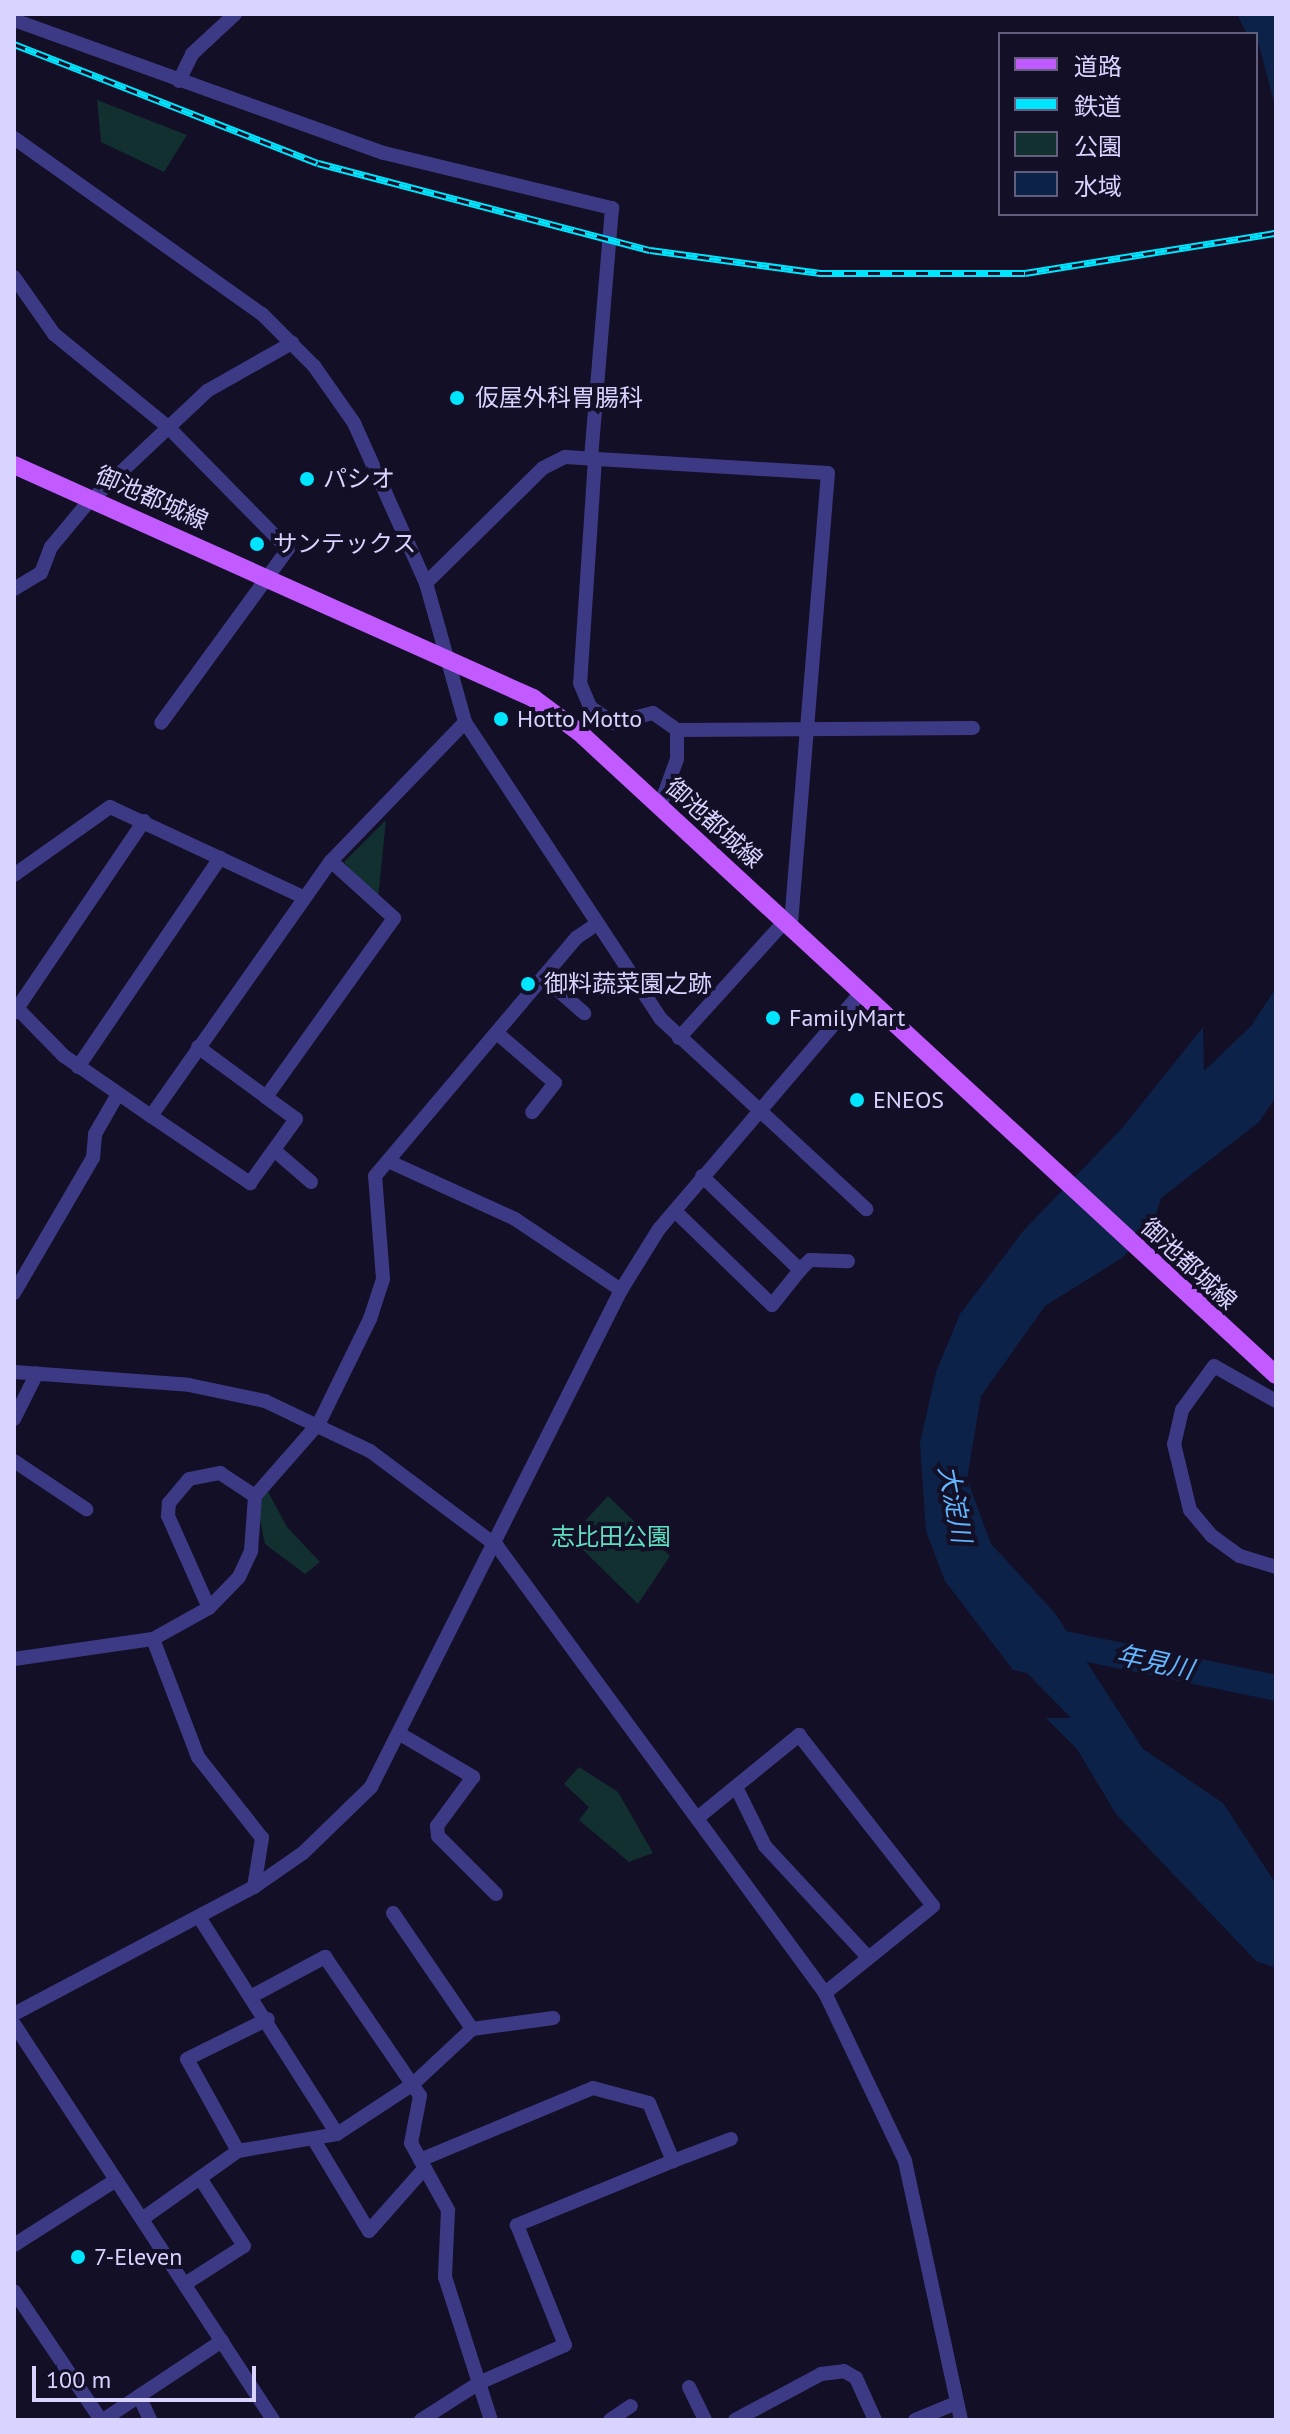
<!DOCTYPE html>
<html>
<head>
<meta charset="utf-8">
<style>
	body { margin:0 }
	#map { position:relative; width:1290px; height:2434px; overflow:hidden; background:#130f26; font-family:"PT Sans","Noto Sans JP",sans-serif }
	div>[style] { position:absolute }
	.green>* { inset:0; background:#12302f }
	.water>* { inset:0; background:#0c2248 }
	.river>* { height:26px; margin:-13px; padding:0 13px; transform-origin:13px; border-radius:13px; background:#0c2248 }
	.minor>* { height:14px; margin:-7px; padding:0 7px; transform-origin:7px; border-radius:7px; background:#3d3a85 }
	.major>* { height:18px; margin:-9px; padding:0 9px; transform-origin:9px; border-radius:9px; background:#c25bff }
	.rail>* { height:7px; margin-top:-3.5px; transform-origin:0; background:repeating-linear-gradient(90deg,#130f26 0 12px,#00e5ff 0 24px); box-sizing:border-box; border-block:2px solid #00e5ff }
	.dots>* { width:22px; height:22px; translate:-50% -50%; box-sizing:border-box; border:4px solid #130f26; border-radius:50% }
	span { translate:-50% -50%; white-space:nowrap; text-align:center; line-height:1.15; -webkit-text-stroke:8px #130f26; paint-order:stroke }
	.poi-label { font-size:24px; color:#d9d4ff }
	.left { translate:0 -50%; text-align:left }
	.street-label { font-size:24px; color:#d9d4ff }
	.park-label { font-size:24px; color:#5fe0c0 }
	.water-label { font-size:26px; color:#62b6ff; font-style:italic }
	.frame { position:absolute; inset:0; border:16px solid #d9d4ff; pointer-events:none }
	.legend { position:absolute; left:998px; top:32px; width:260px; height:184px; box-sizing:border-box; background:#130f26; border:2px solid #625e7d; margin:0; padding:10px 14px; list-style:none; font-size:24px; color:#d9d4ff }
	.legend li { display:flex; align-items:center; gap:16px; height:40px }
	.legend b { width:40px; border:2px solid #625e7d }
	.scale { position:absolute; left:32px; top:2366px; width:224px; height:36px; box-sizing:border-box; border:4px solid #d9d4ff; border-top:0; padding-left:10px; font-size:24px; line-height:28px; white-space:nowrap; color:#d9d4ff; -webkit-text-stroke:6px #130f26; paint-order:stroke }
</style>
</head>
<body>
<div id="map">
	<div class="green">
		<i style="clip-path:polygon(97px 100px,187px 135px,164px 172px,101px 142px)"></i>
		<i style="clip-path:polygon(386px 820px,378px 899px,344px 862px)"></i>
		<i style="clip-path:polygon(266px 1488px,287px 1527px,320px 1562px,305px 1574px,265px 1544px,258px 1511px)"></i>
		<i style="clip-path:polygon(608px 1496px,670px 1556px,638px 1604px,570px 1537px)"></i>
		<i style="clip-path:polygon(579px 1767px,618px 1792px,653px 1853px,629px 1862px,579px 1820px,589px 1807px,564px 1784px)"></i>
	</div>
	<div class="water">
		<i style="clip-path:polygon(1237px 14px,1276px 14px,1276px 110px,1256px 34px,1247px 34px)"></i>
		<i style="clip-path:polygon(1276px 988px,1276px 1097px,1259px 1122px,1161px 1198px,1152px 1227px,1122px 1258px,1045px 1306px,981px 1396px,967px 1479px,991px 1544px,1055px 1613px,1143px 1749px,1223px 1803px,1276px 1884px,1276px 1968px,1256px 1961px,1116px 1814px,1077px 1749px,1046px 1718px,1071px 1718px,1027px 1673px,1013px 1670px,945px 1581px,926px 1531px,920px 1443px,936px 1372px,960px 1314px,1024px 1230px,1123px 1127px,1203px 1027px,1204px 1071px,1251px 1026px)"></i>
	</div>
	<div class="river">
		<i style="left:1045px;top:1640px;width:236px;rotate:11.7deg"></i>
	</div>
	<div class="minor">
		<i style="left:14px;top:20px;width:393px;rotate:19.8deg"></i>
		<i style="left:384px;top:153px;width:235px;rotate:13.6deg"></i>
		<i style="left:612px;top:208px;width:252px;rotate:94.8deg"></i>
		<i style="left:179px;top:81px;width:30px;rotate:-64deg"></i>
		<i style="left:192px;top:54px;width:59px;rotate:-42.9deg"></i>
		<i style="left:14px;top:138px;width:304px;rotate:35.4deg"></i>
		<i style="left:262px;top:314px;width:74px;rotate:45deg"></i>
		<i style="left:314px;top:366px;width:70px;rotate:54.9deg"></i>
		<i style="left:354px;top:423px;width:175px;rotate:65.8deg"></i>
		<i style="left:426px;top:583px;width:144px;rotate:74.3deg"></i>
		<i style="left:465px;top:722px;width:356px;rotate:56.6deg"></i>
		<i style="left:661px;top:1019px;width:280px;rotate:42.8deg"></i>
		<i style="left:14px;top:277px;width:70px;rotate:54.9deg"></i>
		<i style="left:54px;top:334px;width:147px;rotate:39.2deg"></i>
		<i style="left:168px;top:427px;width:171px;rotate:45.5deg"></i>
		<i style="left:288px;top:549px;width:215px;rotate:126.1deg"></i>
		<i style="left:595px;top:459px;width:225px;rotate:93.8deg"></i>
		<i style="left:580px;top:683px;width:26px;rotate:67deg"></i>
		<i style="left:590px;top:707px;width:29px;rotate:34deg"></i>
		<i style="left:614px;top:723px;width:40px;rotate:-14.4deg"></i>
		<i style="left:653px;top:713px;width:29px;rotate:35deg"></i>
		<i style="left:677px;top:730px;width:296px;rotate:-0.4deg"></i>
		<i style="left:426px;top:583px;width:164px;rotate:-44.5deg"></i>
		<i style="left:543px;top:468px;width:25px;rotate:-27deg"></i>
		<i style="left:565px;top:457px;width:263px;rotate:3.5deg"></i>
		<i style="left:828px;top:473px;width:455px;rotate:94.7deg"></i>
		<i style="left:14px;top:589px;width:31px;rotate:-31deg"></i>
		<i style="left:41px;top:573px;width:28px;rotate:-69deg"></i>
		<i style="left:51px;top:547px;width:53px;rotate:-50.3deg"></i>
		<i style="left:85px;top:506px;width:168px;rotate:-43.3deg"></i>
		<i style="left:207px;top:391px;width:98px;rotate:-29.5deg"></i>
		<i style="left:660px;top:806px;width:50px;rotate:-70.1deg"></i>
		<i style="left:677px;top:759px;width:29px;rotate:-90deg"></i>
		<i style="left:14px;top:875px;width:118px;rotate:-35.3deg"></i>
		<i style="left:110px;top:807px;width:213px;rotate:25deg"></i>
		<i style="left:543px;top:977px;width:55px;rotate:41.3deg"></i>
		<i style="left:14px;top:1005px;width:71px;rotate:45.6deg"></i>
		<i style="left:64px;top:1056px;width:106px;rotate:34.6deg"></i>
		<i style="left:151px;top:1116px;width:312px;rotate:-54.8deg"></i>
		<i style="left:331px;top:861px;width:193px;rotate:-46deg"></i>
		<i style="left:14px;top:1013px;width:232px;rotate:-55.9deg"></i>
		<i style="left:498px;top:1034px;width:75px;rotate:40.7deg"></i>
		<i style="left:555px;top:1083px;width:37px;rotate:128deg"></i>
		<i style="left:679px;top:1038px;width:158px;rotate:-47.8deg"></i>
		<i style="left:198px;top:1047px;width:84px;rotate:36.3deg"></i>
		<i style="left:266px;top:1097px;width:220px;rotate:-54.4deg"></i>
		<i style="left:394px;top:918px;width:85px;rotate:-137.9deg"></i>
		<i style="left:78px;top:1067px;width:253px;rotate:-55.8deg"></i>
		<i style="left:151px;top:1116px;width:120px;rotate:34.1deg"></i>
		<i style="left:250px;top:1183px;width:79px;rotate:-54.3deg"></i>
		<i style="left:296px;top:1119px;width:37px;rotate:-144deg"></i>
		<i style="left:274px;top:1150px;width:49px;rotate:40.9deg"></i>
		<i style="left:388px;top:1161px;width:140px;rotate:24.5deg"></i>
		<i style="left:515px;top:1219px;width:128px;rotate:33.8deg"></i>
		<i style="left:702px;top:1176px;width:136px;rotate:43.8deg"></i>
		<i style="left:800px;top:1270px;width:14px;rotate:-45deg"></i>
		<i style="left:810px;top:1260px;width:38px;rotate:2deg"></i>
		<i style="left:675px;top:1211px;width:135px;rotate:44.1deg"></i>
		<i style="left:772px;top:1305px;width:45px;rotate:-51.3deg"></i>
		<i style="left:14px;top:1293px;width:156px;rotate:-59.7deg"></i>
		<i style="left:93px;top:1158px;width:24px;rotate:-85deg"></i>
		<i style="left:95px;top:1134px;width:46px;rotate:-60.1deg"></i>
		<i style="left:14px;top:1372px;width:175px;rotate:4.2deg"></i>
		<i style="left:189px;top:1385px;width:78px;rotate:11.9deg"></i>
		<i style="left:265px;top:1401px;width:116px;rotate:25.5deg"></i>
		<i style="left:370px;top:1451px;width:159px;rotate:36.8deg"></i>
		<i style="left:497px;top:1546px;width:554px;rotate:53.73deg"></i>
		<i style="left:825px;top:1993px;width:186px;rotate:64.5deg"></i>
		<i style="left:905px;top:2161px;width:265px;rotate:77.8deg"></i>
		<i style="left:1276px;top:1401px;width:71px;rotate:-150.6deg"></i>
		<i style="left:1214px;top:1366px;width:54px;rotate:126deg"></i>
		<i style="left:1182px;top:1410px;width:35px;rotate:103deg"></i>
		<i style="left:1174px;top:1444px;width:68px;rotate:76.4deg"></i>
		<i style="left:1190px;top:1510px;width:34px;rotate:50deg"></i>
		<i style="left:1212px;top:1536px;width:34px;rotate:36deg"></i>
		<i style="left:1240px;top:1556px;width:38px;rotate:17deg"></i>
		<i style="left:14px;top:1419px;width:51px;rotate:-63.4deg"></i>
		<i style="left:14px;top:1461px;width:87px;rotate:33.7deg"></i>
		<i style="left:209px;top:1608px;width:101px;rotate:-114deg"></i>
		<i style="left:168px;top:1516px;width:13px;rotate:-86deg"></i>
		<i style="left:169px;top:1503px;width:31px;rotate:-50deg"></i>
		<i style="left:189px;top:1479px;width:32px;rotate:-11deg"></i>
		<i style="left:220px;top:1473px;width:42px;rotate:33.3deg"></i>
		<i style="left:14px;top:1659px;width:140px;rotate:-8.2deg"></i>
		<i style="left:400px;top:1734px;width:85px;rotate:30.5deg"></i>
		<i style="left:473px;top:1777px;width:61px;rotate:126.3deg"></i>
		<i style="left:437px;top:1826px;width:10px;rotate:84deg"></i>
		<i style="left:438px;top:1836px;width:82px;rotate:45deg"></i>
		<i style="left:736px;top:1787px;width:66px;rotate:63.8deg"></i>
		<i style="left:765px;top:1846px;width:150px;rotate:47.2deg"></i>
		<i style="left:701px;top:1815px;width:127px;rotate:-39.2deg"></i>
		<i style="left:799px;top:1735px;width:217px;rotate:51.9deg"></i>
		<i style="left:933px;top:1906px;width:139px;rotate:141.1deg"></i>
		<i style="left:254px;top:1887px;width:50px;rotate:-80.7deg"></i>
		<i style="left:262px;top:1838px;width:103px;rotate:-128.3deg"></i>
		<i style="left:198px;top:1757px;width:126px;rotate:-110.9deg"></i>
		<i style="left:153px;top:1639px;width:64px;rotate:-29deg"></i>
		<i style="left:209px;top:1608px;width:43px;rotate:-45.9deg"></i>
		<i style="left:239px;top:1577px;width:29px;rotate:-65deg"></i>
		<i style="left:251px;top:1551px;width:55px;rotate:-85.8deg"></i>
		<i style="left:255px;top:1496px;width:97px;rotate:-48.8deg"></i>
		<i style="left:319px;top:1423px;width:116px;rotate:-63.9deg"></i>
		<i style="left:370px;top:1319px;width:42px;rotate:-72deg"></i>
		<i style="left:383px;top:1279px;width:103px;rotate:-94.4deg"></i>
		<i style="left:375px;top:1176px;width:312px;rotate:-49.8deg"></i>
		<i style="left:576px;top:938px;width:25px;rotate:-34deg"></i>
		<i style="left:393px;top:1913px;width:140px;rotate:55.7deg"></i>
		<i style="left:199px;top:1917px;width:257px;rotate:57.5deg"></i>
		<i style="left:254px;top:1995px;width:81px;rotate:-28.2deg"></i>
		<i style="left:325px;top:1957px;width:168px;rotate:55.6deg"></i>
		<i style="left:420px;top:2096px;width:48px;rotate:100.8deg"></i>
		<i style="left:411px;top:2143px;width:77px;rotate:61.1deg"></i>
		<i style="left:448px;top:2210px;width:67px;rotate:92.6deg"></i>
		<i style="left:445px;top:2277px;width:150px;rotate:72.2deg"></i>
		<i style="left:14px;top:2014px;width:272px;rotate:-27.9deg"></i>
		<i style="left:254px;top:1887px;width:60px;rotate:-34.8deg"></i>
		<i style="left:303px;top:1853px;width:95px;rotate:-44.1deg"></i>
		<i style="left:371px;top:1787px;width:556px;rotate:-63.3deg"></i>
		<i style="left:621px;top:1290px;width:72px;rotate:-58.1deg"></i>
		<i style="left:659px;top:1229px;width:313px;rotate:-49.5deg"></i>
		<i style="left:14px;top:2024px;width:473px;rotate:56.8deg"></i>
		<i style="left:314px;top:2140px;width:106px;rotate:58.9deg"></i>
		<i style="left:369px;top:2231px;width:80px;rotate:-48.5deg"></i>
		<i style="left:238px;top:2151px;width:105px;rotate:-119deg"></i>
		<i style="left:187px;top:2059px;width:90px;rotate:-26.3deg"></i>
		<i style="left:420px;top:2160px;width:187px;rotate:-22.6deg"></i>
		<i style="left:593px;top:2088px;width:58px;rotate:15deg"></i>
		<i style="left:649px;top:2103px;width:63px;rotate:67.5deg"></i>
		<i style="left:673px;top:2161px;width:169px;rotate:157.7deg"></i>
		<i style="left:517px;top:2225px;width:129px;rotate:68.2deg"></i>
		<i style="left:565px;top:2345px;width:94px;rotate:156.2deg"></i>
		<i style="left:479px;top:2383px;width:69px;rotate:147.5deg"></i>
		<i style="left:673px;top:2161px;width:62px;rotate:-20.8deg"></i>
		<i style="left:142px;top:2219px;width:118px;rotate:-35.3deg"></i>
		<i style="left:238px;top:2151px;width:100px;rotate:-9.7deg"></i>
		<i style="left:337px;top:2134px;width:91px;rotate:-33.3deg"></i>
		<i style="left:413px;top:2084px;width:81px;rotate:-43deg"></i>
		<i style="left:472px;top:2029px;width:82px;rotate:-7.7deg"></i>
		<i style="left:14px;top:2245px;width:121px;rotate:-32.5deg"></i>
		<i style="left:185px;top:2284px;width:70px;rotate:-32.8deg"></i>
		<i style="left:244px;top:2246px;width:81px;rotate:-122.9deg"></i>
		<i style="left:14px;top:2291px;width:156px;rotate:56deg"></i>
		<i style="left:689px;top:2387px;width:37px;rotate:64deg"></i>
		<i style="left:139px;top:2396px;width:26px;rotate:65deg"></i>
		<i style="left:103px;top:2420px;width:143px;rotate:-33.6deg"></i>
		<i style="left:610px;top:2420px;width:25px;rotate:-34deg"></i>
		<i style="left:735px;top:2420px;width:98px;rotate:-28.1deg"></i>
		<i style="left:821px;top:2374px;width:23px;rotate:-7deg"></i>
		<i style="left:844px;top:2371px;width:14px;rotate:30deg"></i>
		<i style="left:856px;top:2378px;width:46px;rotate:65.7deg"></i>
		<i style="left:915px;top:2420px;width:44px;rotate:-22.5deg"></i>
	</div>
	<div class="major">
		<i style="left:14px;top:465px;width:569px;rotate:24.18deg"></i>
		<i style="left:533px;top:698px;width:57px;rotate:36.5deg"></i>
		<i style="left:579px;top:732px;width:948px;rotate:42.69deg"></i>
	</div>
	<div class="rail">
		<i style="left:14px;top:44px;width:326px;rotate:21.4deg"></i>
		<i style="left:318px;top:163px;width:343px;rotate:14.7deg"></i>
		<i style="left:650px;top:250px;width:172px;rotate:7.7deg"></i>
		<i style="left:820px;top:273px;width:205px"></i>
		<i style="left:1025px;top:273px;width:254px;rotate:-9.1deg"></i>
	</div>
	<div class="dots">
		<i style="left:457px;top:398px;background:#00e5ff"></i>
		<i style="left:307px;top:479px;background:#00e5ff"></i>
		<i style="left:257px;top:544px;background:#00e5ff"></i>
		<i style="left:501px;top:719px;background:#00e5ff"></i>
		<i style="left:528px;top:984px;background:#00e5ff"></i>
		<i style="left:773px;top:1018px;background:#00e5ff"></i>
		<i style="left:857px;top:1100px;background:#00e5ff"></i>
		<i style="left:78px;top:2257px;background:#00e5ff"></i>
	</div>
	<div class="poi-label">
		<span class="left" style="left:475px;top:398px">仮屋外科胃腸科</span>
		<span class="left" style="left:323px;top:479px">パシオ</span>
		<span class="left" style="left:273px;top:544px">サンテックス</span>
		<span class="left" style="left:517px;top:719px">Hotto Motto</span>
		<span class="left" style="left:544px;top:984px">御料蔬菜園之跡</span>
		<span class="left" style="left:789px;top:1018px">FamilyMart</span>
		<span class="left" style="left:873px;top:1100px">ENEOS</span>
		<span class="left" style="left:94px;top:2257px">7-Eleven</span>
	</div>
	<div class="street-label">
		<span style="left:152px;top:498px;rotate:24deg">御池都城線</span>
		<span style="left:714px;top:823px;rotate:42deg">御池都城線</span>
		<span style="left:1189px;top:1264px;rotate:43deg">御池都城線</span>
	</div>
	<div class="park-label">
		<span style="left:611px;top:1537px">志比田公園</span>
	</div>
	<div class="water-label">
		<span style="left:955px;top:1504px;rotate:79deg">大淀川</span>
		<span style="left:1155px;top:1662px;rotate:12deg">年見川</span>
	</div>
	<div class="frame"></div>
	<ul class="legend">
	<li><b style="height:10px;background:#c25bff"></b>道路</li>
	<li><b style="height:10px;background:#00e5ff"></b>鉄道</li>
	<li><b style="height:22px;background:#12302f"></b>公園</li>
	<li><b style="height:22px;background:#0c2248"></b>水域</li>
	</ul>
	<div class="scale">100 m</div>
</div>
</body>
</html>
